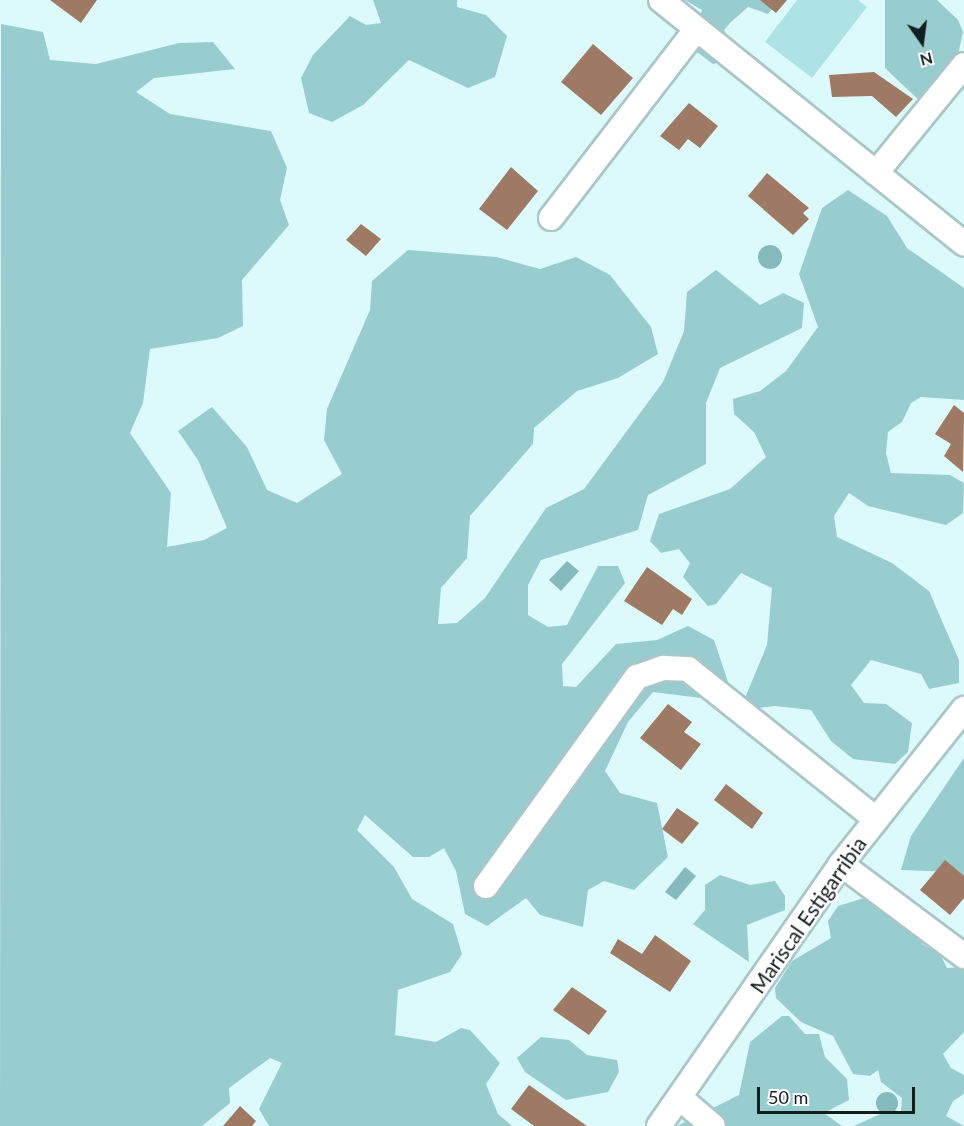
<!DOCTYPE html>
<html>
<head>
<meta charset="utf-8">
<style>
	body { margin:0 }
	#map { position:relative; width:964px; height:1126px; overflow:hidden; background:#dcfafb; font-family:Lato,sans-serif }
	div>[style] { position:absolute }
	.green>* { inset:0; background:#aee3e5 }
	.forest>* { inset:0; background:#98cdcf }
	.water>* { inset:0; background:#85babc }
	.round { border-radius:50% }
	.building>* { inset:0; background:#9e7a64 }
	.roads { filter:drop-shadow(2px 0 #aac6c7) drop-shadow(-2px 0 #aac6c7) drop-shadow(0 2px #aac6c7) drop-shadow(0 -2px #aac6c7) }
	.minor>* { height:24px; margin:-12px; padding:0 12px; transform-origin:12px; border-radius:12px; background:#fff }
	span { translate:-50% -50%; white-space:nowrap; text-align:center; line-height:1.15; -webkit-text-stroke:5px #fff; paint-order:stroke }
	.street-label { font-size:21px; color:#131e1e }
	.north { position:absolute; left:892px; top:12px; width:60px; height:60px; -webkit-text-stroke:4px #fff; paint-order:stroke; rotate:166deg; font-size:16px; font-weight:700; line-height:24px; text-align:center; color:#131e1e }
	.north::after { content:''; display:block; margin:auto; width:21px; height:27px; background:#131e1e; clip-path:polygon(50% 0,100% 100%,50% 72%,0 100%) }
	.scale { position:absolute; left:757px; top:1087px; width:158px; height:27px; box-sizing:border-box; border:3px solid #131e1e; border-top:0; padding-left:8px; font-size:18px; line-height:21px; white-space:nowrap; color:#131e1e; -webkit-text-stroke:4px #fff; paint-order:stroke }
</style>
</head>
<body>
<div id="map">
	<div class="green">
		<i style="clip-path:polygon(797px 0,858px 0,867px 7px,812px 78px,765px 42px)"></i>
	</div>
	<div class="forest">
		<i style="clip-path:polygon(373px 0,457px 0,457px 7px,486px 15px,507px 36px,495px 77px,468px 88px,409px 60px,363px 105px,332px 122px,309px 113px,301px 78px,313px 55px,350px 16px,366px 25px,381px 23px)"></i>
		<i style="clip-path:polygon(685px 0,780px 0,768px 14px,748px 7px,730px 23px,724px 30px,732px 47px,725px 60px,713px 64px,690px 47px,702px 10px)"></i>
		<i style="clip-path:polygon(885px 0,937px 0,958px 20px,963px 32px,955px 69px,922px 103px,885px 68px)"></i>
		<i style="clip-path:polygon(1px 24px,43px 32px,50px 60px,96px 64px,179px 43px,213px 42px,235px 69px,154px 78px,136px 92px,170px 114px,271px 131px,287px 168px,280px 200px,289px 225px,242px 280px,243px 326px,218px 338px,150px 349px,143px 403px,130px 433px,171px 493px,167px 547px,204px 540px,227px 528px,198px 460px,178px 431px,212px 407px,247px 447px,267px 490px,297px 503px,342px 474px,324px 440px,327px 409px,370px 310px,372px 281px,408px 250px,496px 257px,540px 269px,576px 257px,610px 275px,651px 327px,658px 354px,618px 378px,577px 391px,534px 428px,533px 444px,470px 516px,467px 558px,441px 588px,438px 624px,457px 623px,485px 598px,546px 508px,584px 489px,663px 382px,684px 331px,687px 292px,716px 270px,760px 305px,783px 293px,804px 303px,802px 328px,720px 368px,706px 403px,706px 464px,648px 495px,638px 530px,541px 560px,528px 585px,528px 615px,548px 627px,567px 625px,598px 566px,618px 566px,625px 583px,562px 664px,563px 686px,576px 687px,616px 644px,657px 640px,688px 626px,714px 640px,730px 688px,701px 698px,653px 692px,628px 722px,605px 771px,620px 793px,657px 803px,668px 857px,634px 890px,604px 881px,588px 890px,583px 927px,540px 915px,526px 898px,487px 926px,465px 914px,456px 871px,444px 848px,429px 857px,413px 857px,365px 815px,357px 830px,394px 867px,412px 899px,453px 924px,462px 954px,450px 972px,398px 990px,395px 1035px,436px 1042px,461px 1028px,470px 1030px,500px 1063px,486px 1084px,498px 1114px,512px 1126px,269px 1126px,259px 1109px,282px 1063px,270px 1058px,229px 1088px,230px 1103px,202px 1126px,0 1126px)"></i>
		<i style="clip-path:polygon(848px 190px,887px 216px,907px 248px,964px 288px,964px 400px,921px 397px,911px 403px,902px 422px,888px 432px,886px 453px,891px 473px,950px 475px,964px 483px,963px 513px,946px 525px,868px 506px,849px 493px,834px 516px,837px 537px,892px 563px,929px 591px,959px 660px,959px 683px,929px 689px,921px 674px,871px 660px,851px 685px,864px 703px,886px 704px,912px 723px,908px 752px,895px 764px,853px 759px,831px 741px,811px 710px,775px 706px,740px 710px,767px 645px,772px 588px,741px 573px,716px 604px,708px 606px,683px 577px,690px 563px,679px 549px,661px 553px,650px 541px,659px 514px,730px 489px,766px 457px,754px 432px,734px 414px,733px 399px,760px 391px,786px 371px,818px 327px,799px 274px,822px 208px)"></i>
		<i style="clip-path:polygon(964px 758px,964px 884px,955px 872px,901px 870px,911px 836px)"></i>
		<i style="clip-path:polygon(720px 875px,750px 885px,775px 881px,785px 896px,785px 910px,747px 925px,749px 962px,693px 924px,705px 910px,705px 885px)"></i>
		<i style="clip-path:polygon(864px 898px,923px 933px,922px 944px,940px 954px,947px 968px,964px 967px,964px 1032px,943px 1054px,951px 1068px,964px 1075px,964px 1094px,953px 1101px,946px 1116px,964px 1126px,854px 1126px,891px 1109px,901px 1112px,902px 1098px,881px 1082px,878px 1070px,870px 1076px,853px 1074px,833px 1036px,801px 1022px,776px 998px,775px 988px,792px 961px,831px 938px,828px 921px,838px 906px)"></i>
		<i style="clip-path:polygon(782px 1016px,789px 1016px,805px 1034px,819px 1034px,825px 1057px,847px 1079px,849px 1100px,824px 1113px,842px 1126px,677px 1126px,739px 1095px,750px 1042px)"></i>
		<i style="clip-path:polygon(541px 1037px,569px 1040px,587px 1055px,617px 1060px,619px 1072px,608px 1092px,566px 1100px,525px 1072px,517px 1058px)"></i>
	</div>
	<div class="water">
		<i class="round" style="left:758px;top:245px;width:24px;height:24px"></i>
		<i style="clip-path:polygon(567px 561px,579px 571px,561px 591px,549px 580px)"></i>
		<i style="clip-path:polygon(685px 867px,696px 876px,676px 900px,665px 892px)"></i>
		<i class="round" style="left:876px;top:1092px;width:22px;height:22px"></i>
	</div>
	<div class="building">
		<i style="clip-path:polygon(50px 0,97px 0,81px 23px)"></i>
		<i style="clip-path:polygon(760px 0,787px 0,776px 13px)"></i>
		<i style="clip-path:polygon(593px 44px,633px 78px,601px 115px,561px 82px)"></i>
		<i style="clip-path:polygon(874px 72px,913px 99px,896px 117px,872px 96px,832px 97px,829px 75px)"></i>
		<i style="clip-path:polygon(689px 103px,718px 126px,700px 148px,688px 139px,679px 150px,660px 136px)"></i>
		<i style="clip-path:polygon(511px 167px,538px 191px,507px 230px,479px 209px)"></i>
		<i style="clip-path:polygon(767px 173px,809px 208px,803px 213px,809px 219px,793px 235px,748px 196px)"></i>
		<i style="clip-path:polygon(361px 224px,381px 239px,366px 256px,346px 240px)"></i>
		<i style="clip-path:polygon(954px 405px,964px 413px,963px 472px,944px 456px,951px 444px,935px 434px)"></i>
		<i style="clip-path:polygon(647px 567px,692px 599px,682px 615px,673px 609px,662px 625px,624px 601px)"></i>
		<i style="clip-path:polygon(668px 704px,692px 722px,684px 732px,701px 744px,681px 770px,640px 738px)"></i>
		<i style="clip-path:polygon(726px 784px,763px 813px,752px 829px,714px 800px)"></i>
		<i style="clip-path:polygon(677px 808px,699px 823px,682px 844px,662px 829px)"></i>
		<i style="clip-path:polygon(945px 860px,964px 876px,964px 898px,950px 915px,920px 890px)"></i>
		<i style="clip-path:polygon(655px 935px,691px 961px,670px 992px,610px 953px,618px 939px,642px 954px)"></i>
		<i style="clip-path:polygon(572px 987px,607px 1011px,589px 1035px,553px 1010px)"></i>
		<i style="clip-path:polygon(529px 1085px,587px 1126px,534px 1126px,511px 1109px)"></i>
		<i style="clip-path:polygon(240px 1106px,256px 1121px,252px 1126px,223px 1126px)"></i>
	</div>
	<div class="roads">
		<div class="minor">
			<i style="left:661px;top:0;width:389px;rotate:38.8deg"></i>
			<i style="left:876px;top:173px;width:139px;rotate:-50.8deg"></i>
			<i style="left:551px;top:218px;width:237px;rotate:-52.4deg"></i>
			<i style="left:841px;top:864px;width:154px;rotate:36.8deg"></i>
			<i style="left:486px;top:886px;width:258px;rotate:-54.2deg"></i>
			<i style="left:637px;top:677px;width:28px;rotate:-19deg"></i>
			<i style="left:663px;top:668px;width:25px;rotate:2deg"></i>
			<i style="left:688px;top:669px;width:241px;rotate:38.6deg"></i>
			<i style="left:680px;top:1098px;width:43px;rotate:40.3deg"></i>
			<i style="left:659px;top:1126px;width:319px;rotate:-55.2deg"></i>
			<i style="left:841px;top:864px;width:198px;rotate:-51.6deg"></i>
		</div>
	</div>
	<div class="street-label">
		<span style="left:808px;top:915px;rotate:-55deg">Mariscal Estigarribia</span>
	</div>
	<div class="north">N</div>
	<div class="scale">50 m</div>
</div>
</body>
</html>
